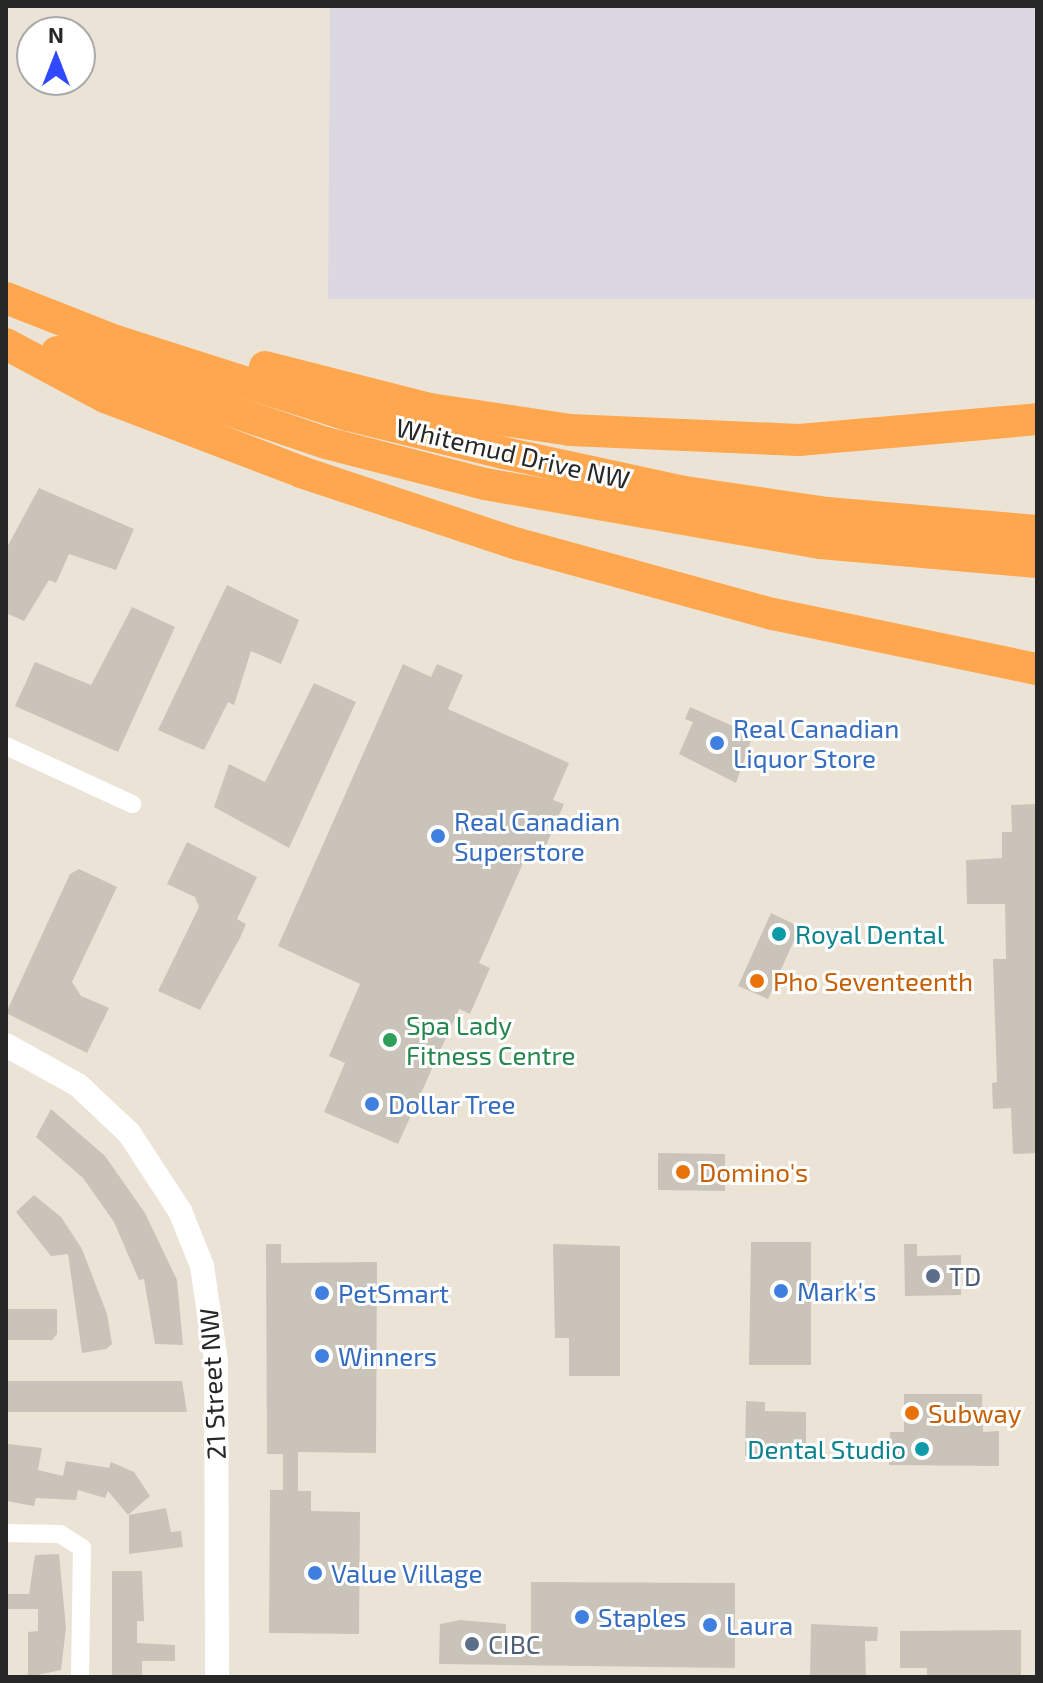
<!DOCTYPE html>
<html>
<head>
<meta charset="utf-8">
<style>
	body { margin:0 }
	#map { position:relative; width:1043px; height:1683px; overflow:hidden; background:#ebe4d6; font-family:"Exo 2",sans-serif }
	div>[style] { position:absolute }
	.industrial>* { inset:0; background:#dcd8e2 }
	.building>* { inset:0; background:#c9c3ba }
	.street>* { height:18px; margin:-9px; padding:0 9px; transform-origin:9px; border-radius:9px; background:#fff }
	.secondary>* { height:24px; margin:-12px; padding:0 12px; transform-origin:12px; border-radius:12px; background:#fff }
	.highway>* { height:32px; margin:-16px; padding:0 16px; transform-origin:16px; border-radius:16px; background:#ffa74e }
	.dots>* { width:22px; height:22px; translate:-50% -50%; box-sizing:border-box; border:4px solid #fff; border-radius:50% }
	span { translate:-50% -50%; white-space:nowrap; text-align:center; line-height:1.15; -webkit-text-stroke:6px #fff; paint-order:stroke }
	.street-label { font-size:26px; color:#272727 }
	.shop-label { font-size:26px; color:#366cbe }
	.left { translate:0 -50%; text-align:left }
	.culture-label { font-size:26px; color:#0d838f }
	.right { translate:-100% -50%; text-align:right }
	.food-label { font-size:26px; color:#c56008 }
	.leisure-label { font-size:26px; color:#27864d }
	.service-label { font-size:26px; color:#4e5e75 }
	.frame { position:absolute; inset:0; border:8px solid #272727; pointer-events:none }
	.north { position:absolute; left:16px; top:16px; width:80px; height:80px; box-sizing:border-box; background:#fff; border:2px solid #a9a9a9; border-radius:50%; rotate:0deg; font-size:22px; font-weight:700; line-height:32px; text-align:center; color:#272727 }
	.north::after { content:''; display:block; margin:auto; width:28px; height:36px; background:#3048ff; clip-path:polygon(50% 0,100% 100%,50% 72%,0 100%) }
</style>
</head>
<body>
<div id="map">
	<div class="industrial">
		<i style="clip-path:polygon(330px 6px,1037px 6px,1037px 299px,328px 299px)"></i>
	</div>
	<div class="building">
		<i style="clip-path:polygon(39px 488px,134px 529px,116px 570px,69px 554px,56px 583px,49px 580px,24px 621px,6px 613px,6px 549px)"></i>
		<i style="clip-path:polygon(227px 585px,299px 620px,281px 664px,251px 651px,234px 705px,228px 702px,204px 750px,158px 730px)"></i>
		<i style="clip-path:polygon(132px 607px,175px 627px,118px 752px,15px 706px,35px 662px,91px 685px)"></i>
		<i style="clip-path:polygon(403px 664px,431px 677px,437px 664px,463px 675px,448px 709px,569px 763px,553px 800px,564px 804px,544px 850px,531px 845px,479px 963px,490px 968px,470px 1014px,459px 1009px,398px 1144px,324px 1112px,345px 1063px,329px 1056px,360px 984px,278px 946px)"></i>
		<i style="clip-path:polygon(314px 683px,356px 702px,289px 848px,214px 807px,229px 764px,265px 782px)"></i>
		<i style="clip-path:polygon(690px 707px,753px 735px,736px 783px,679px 754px,693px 722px,685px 719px)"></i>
		<i style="clip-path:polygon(1037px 804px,1037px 1153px,1013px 1154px,1011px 1108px,993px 1109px,992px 1083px,997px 1082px,993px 959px,1006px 959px,1005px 904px,967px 904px,966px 860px,1002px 858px,1002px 832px,1012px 832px,1011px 805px)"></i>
		<i style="clip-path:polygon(187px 842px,257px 877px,237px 919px,246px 924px,240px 938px,200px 1010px,158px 991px,199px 907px,195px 897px,167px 884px)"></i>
		<i style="clip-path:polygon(79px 869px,117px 887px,72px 982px,81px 996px,109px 1008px,87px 1053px,6px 1013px,70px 874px)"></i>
		<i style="clip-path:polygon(771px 913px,800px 927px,768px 999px,738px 986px)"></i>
		<i style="clip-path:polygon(51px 1109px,105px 1156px,145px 1213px,177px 1280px,183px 1345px,155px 1344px,144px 1279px,139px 1280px,114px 1222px,83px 1178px,36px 1137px)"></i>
		<i style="clip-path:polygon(658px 1153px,725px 1154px,725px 1191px,658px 1190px)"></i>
		<i style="clip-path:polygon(34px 1195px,61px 1217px,82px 1249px,107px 1314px,112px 1344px,106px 1349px,82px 1353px,68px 1254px,51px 1256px,16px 1212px)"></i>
		<i style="clip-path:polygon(751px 1242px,811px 1242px,811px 1365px,749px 1365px)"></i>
		<i style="clip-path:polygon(266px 1244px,281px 1244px,281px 1263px,377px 1262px,376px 1453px,298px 1452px,298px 1491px,311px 1491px,311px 1511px,360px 1512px,359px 1634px,269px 1633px,270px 1490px,283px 1490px,283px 1454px,267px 1454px)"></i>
		<i style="clip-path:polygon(553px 1244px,620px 1246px,620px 1376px,569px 1376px,569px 1338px,555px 1338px)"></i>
		<i style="clip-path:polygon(904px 1244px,917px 1244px,917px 1256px,961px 1255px,961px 1295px,905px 1296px)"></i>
		<i style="clip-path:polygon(6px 1309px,57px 1309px,57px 1334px,52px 1340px,6px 1340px)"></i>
		<i style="clip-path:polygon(6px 1381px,182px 1381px,187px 1412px,6px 1412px)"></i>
		<i style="clip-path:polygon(904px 1394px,982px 1394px,983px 1432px,999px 1431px,999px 1466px,889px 1465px,890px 1432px,904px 1432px)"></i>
		<i style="clip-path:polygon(746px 1401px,765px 1402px,765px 1411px,806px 1412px,806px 1456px,745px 1456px)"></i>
		<i style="clip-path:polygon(8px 1444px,42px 1448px,38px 1470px,63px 1476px,66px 1461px,109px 1468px,111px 1462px,134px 1472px,150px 1496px,128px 1515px,108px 1491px,105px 1498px,78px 1490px,76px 1500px,36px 1498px,34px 1506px,6px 1501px)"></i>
		<i style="clip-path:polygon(166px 1508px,171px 1532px,181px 1531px,183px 1547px,129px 1554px,129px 1515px)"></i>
		<i style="clip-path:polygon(59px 1554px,66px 1628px,61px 1670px,28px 1677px,28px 1632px,38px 1631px,38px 1609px,6px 1609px,6px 1594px,29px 1594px,35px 1555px)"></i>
		<i style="clip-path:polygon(112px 1571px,142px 1571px,144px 1621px,137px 1621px,137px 1643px,175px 1645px,175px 1661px,142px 1661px,142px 1677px,112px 1677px)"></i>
		<i style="clip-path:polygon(531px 1582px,735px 1583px,735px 1668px,439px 1664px,440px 1624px,460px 1620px,506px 1624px,505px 1652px,531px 1652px)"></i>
		<i style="clip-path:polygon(811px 1624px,878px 1627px,877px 1641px,865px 1641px,866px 1677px,810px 1677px)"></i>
		<i style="clip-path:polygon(1021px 1630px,1021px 1677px,927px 1677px,927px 1668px,900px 1668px,900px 1631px)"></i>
	</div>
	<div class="street">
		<i style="left:6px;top:746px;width:139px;rotate:24.7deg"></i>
		<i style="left:6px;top:1533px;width:54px;rotate:1.1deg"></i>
		<i style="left:60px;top:1534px;width:26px;rotate:32deg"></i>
		<i style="left:82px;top:1548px;width:129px;rotate:90.9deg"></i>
	</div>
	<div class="secondary">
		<i style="left:6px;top:1045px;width:82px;rotate:29.1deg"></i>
		<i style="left:78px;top:1085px;width:70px;rotate:43.3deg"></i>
		<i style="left:129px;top:1133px;width:93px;rotate:56.8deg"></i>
		<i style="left:180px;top:1211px;width:59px;rotate:68.2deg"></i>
		<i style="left:202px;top:1266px;width:96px;rotate:81.6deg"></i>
		<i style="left:216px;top:1361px;width:316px;rotate:89.8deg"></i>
	</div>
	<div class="highway">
		<i style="left:6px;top:298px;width:118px;rotate:21.4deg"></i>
		<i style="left:116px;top:341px;width:244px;rotate:17.7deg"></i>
		<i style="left:348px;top:415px;width:161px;rotate:13.7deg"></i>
		<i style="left:504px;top:453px;width:185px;rotate:12.2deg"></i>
		<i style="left:685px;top:492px;width:144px;rotate:8.4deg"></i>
		<i style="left:827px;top:513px;width:211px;rotate:4.9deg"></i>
		<i style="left:6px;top:344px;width:112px;rotate:28.2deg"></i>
		<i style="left:105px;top:397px;width:210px;rotate:20.9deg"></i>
		<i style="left:301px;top:472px;width:229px;rotate:18.4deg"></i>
		<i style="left:518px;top:544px;width:264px;rotate:15.4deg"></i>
		<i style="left:773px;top:614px;width:270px;rotate:11.8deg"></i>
		<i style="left:57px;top:352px;width:284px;rotate:18.7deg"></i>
		<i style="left:326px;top:443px;width:164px;rotate:14.5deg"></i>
		<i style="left:485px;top:484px;width:340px;rotate:10deg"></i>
		<i style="left:820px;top:543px;width:218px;rotate:5deg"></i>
		<i style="left:265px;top:367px;width:170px;rotate:14.3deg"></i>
		<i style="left:430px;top:409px;width:142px;rotate:8.5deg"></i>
		<i style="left:570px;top:430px;width:229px;rotate:2.5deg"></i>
		<i style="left:799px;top:440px;width:239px;rotate:-5deg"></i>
	</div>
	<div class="dots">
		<i style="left:717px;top:743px;background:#3f7fe0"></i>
		<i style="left:438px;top:836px;background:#3f7fe0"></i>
		<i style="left:779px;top:934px;background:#0f9aa8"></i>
		<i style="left:757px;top:981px;background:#e8710a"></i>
		<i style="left:390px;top:1040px;background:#2e9e5b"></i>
		<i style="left:372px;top:1104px;background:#3f7fe0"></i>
		<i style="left:683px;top:1172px;background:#e8710a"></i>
		<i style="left:933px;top:1276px;background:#5c6f8a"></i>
		<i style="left:781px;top:1291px;background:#3f7fe0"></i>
		<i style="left:322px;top:1293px;background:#3f7fe0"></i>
		<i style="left:322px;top:1356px;background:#3f7fe0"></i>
		<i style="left:912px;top:1413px;background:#e8710a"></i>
		<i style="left:922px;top:1449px;background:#0f9aa8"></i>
		<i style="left:315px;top:1573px;background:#3f7fe0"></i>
		<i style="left:582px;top:1617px;background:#3f7fe0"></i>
		<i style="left:710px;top:1625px;background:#3f7fe0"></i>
		<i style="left:472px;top:1644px;background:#5c6f8a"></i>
	</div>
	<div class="street-label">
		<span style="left:513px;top:453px;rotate:13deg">Whitemud Drive NW</span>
		<span style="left:212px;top:1384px;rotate:-93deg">21 Street NW</span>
	</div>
	<div class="shop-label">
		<span class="left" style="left:733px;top:743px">Real Canadian<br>Liquor Store</span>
		<span class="left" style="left:454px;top:836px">Real Canadian<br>Superstore</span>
		<span class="left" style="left:388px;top:1104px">Dollar Tree</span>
		<span class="left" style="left:797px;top:1291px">Mark's</span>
		<span class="left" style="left:338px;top:1293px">PetSmart</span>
		<span class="left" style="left:338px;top:1356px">Winners</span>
		<span class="left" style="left:331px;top:1573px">Value Village</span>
		<span class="left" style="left:598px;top:1617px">Staples</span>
		<span class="left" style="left:726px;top:1625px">Laura</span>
	</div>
	<div class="culture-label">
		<span class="left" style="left:795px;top:934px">Royal Dental</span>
		<span class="right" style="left:906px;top:1449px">Dental Studio</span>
	</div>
	<div class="food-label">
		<span class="left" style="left:773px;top:981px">Pho Seventeenth</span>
		<span class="left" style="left:699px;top:1172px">Domino's</span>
		<span class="left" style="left:928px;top:1413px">Subway</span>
	</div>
	<div class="leisure-label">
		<span class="left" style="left:406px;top:1040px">Spa Lady<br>Fitness Centre</span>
	</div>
	<div class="service-label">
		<span class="left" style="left:949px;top:1276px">TD</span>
		<span class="left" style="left:488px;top:1644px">CIBC</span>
	</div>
	<div class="frame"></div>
	<div class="north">N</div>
</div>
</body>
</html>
